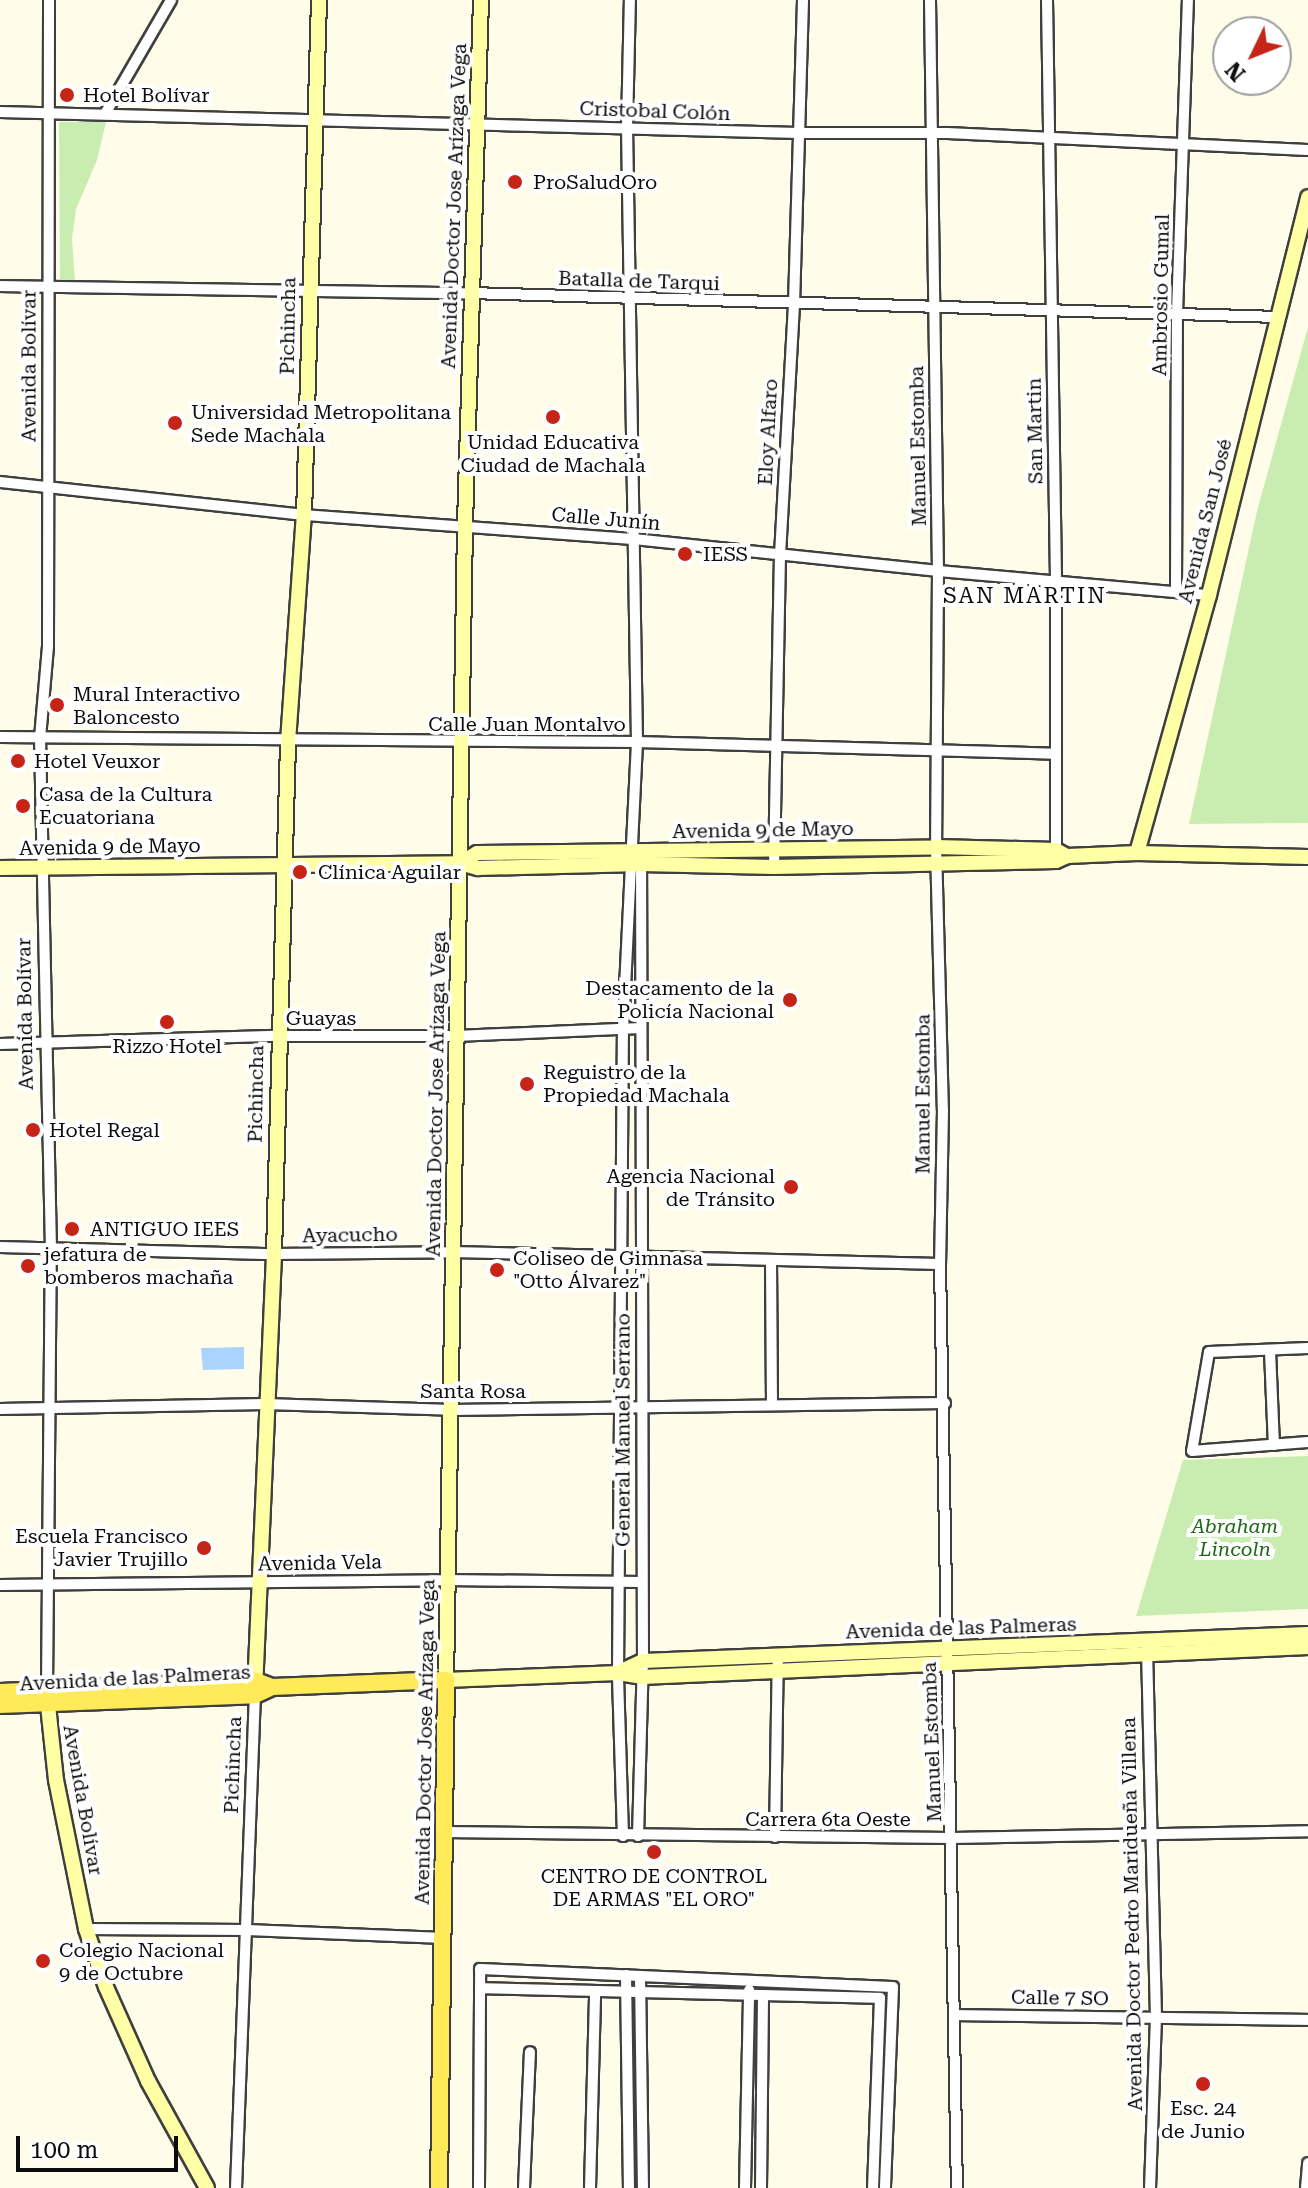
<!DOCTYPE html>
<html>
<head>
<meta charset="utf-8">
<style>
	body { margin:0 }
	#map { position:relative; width:1308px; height:2188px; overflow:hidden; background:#fffdea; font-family:"Roboto Serif",serif }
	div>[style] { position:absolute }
	.green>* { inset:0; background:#c9edb1 }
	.water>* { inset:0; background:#aad4fc }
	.roads { filter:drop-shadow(2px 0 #3f3f3f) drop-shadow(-2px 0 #3f3f3f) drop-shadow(0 2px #3f3f3f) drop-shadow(0 -2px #3f3f3f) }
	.street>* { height:10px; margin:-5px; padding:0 5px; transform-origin:5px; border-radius:5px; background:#fff }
	.secondary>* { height:14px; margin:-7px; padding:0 7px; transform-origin:7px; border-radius:7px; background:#ffffa5 }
	.primary>* { height:16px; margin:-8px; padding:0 8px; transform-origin:8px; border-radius:8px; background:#ffea5a }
	.dots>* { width:22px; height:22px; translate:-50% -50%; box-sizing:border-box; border:4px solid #fff; border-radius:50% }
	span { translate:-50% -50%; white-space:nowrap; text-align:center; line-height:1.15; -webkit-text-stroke:8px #fff; paint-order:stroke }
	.poi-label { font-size:20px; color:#0c0c0c }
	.left { translate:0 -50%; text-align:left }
	.right { translate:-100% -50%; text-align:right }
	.street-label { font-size:20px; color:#0c0c0c }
	.park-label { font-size:20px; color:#1e6917; font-style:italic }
	.neighbourhood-label { font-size:22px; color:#0c0c0c; letter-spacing:2px }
	.north { position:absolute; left:1212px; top:16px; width:80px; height:80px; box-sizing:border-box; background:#fff; border:2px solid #9e9e9e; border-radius:50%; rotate:227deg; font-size:22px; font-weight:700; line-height:32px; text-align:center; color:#0c0c0c }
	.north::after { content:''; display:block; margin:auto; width:28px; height:36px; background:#c72418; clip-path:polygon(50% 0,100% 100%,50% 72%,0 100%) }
	.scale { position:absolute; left:16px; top:2136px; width:162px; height:36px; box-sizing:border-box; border:4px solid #0c0c0c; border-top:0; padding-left:10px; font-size:24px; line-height:28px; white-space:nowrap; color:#0c0c0c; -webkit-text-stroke:6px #fff; paint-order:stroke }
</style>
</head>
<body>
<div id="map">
	<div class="green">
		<i style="clip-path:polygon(59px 122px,106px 122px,97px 160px,76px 209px,72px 239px,75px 282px,60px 282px)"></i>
		<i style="clip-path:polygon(1308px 327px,1308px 823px,1189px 824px,1257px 511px)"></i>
		<i style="clip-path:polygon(1308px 1456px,1308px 1609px,1136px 1616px,1183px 1460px)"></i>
	</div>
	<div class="water">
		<i style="clip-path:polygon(244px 1347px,244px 1369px,203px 1370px,201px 1348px)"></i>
	</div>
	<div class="roads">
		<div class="street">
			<i style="left:930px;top:0;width:571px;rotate:89.2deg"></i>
			<i style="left:938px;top:571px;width:276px;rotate:90.4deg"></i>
			<i style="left:936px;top:847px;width:263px;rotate:88.5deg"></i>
			<i style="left:943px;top:1110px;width:154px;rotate:91.1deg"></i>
			<i style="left:940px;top:1264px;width:924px;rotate:88.95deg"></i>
			<i style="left:1047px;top:0;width:581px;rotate:89.11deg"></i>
			<i style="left:1056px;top:581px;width:274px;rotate:90deg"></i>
			<i style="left:0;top:112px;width:799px;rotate:1.51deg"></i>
			<i style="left:799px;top:133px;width:148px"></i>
			<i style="left:947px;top:133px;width:361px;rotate:2.7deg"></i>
			<i style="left:105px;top:114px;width:132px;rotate:-59.9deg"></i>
			<i style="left:0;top:286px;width:470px;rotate:0.9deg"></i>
			<i style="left:470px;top:293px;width:807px;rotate:1.7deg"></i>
			<i style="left:0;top:482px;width:306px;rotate:6.2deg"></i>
			<i style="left:304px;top:515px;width:331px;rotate:4.2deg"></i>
			<i style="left:634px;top:539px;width:306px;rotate:6deg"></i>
			<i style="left:938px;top:571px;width:272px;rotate:5.1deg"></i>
			<i style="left:1176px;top:591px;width:278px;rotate:-89.8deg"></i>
			<i style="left:1177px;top:313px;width:313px;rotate:-88deg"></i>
			<i style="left:0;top:737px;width:637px;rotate:0.45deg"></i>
			<i style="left:637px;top:742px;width:418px;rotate:1.6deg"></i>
			<i style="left:774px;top:867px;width:312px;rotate:-88.9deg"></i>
			<i style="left:780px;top:555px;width:251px;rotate:-86.8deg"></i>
			<i style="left:794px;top:304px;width:304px;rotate:-88.3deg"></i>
			<i style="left:0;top:1044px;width:277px;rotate:-1.7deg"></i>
			<i style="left:277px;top:1036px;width:179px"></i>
			<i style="left:456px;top:1036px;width:185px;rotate:-2.5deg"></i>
			<i style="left:0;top:1247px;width:274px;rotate:1.5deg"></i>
			<i style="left:274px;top:1254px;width:179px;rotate:-0.6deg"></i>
			<i style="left:453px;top:1252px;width:487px;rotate:1.4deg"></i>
			<i style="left:771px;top:1261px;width:142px;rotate:89.6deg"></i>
			<i style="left:1308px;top:1348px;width:99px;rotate:177.7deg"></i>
			<i style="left:1209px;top:1352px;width:100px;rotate:99.7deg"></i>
			<i style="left:1192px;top:1451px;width:116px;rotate:-4.4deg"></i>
			<i style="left:1270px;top:1351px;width:94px;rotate:87.6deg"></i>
			<i style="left:0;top:1409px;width:265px;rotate:-1.1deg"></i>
			<i style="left:265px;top:1404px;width:187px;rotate:1.8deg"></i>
			<i style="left:452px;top:1410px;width:493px;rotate:-0.8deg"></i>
			<i style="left:0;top:1585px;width:446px;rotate:-0.6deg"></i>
			<i style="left:446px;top:1580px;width:195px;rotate:0.6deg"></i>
			<i style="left:1147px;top:1649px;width:368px;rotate:88.6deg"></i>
			<i style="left:1156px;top:2017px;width:171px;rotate:92deg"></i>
			<i style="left:47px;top:1689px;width:439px;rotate:-89.5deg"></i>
			<i style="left:51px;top:1250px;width:512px;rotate:-91.23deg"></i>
			<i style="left:40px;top:738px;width:92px;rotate:-85deg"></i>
			<i style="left:48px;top:646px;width:646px;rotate:-89.91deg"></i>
			<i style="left:444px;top:1832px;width:508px;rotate:0.68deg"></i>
			<i style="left:952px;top:1838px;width:356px;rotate:-1.1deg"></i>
			<i style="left:623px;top:1836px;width:163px;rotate:-91.8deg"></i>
			<i style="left:618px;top:1673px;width:644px;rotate:-89.56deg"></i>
			<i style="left:623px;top:1029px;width:287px;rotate:-87.2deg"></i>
			<i style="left:637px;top:742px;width:614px;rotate:-90.93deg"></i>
			<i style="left:627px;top:128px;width:128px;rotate:-88.7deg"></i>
			<i style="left:638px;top:1836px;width:175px;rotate:-88.4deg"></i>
			<i style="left:643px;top:1661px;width:803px;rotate:-90.14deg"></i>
			<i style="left:775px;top:1837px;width:182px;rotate:-89.1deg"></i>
			<i style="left:86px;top:1929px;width:161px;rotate:0.4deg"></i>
			<i style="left:247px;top:1930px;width:197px;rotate:2.3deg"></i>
			<i style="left:626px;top:1975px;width:213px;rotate:89.2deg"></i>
			<i style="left:640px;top:1976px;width:212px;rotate:89.2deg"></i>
			<i style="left:480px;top:1988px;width:400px;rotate:1.4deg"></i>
			<i style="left:880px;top:1998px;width:190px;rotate:92.1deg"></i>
			<i style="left:955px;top:2015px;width:353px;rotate:0.8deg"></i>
			<i style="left:236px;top:2188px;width:493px;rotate:-87.8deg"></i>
			<i style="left:479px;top:2188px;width:219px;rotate:-89.7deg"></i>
			<i style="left:480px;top:1969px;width:413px;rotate:2.5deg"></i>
			<i style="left:893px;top:1987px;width:201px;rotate:92.3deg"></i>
			<i style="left:524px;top:2188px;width:136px;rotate:-87.5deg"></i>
			<i style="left:590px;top:2188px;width:197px;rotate:-88.5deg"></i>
			<i style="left:745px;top:2188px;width:198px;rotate:-88.8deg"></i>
			<i style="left:761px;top:2188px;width:193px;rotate:-89.4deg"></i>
			<i style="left:1306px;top:2188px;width:25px;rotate:-85deg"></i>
		</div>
		<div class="secondary">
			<i style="left:481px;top:0;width:525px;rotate:91.75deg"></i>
			<i style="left:465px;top:525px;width:1155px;rotate:90.94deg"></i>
			<i style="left:446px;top:1680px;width:172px;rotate:-2.3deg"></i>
			<i style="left:618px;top:1673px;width:24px;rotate:9deg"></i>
			<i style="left:642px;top:1677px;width:667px;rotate:-2.58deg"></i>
			<i style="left:1137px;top:853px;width:268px;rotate:-74.4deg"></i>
			<i style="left:1209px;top:595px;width:410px;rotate:-76deg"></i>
			<i style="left:460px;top:863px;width:20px;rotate:-30deg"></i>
			<i style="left:477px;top:853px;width:459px;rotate:-0.7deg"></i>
			<i style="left:936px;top:847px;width:120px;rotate:1.4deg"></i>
			<i style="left:1056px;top:850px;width:13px;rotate:29deg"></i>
			<i style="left:0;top:868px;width:460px;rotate:-0.6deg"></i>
			<i style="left:460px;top:863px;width:19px;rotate:16deg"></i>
			<i style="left:478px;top:868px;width:163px;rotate:-1.4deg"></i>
			<i style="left:641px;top:864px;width:133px;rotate:1.3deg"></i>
			<i style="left:774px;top:867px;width:282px;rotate:-1.2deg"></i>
			<i style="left:1056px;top:861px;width:12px;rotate:-24deg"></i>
			<i style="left:1067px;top:856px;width:70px;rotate:-2.5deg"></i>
			<i style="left:1137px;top:853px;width:171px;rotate:1.3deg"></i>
			<i style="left:619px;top:1672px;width:26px;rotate:-25deg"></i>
			<i style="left:643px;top:1661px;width:666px;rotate:-2.33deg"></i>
			<i style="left:255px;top:1690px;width:436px;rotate:-87.5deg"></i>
			<i style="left:274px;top:1254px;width:512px;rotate:-88.43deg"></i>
			<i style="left:288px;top:742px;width:228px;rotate:-86deg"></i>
			<i style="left:304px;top:515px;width:515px;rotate:-88.33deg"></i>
			<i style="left:47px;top:1696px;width:84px;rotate:83.9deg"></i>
			<i style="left:56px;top:1780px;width:152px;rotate:78.6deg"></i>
			<i style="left:86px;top:1929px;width:61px;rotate:71deg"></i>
			<i style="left:106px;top:1987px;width:103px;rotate:65.9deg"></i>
			<i style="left:148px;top:2081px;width:122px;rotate:61.1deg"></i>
		</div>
		<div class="primary">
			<i style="left:0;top:1692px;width:256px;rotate:-2.5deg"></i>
			<i style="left:256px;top:1681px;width:17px;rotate:21deg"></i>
			<i style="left:0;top:1705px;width:255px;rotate:-2.2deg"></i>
			<i style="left:255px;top:1695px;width:19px;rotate:-25deg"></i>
			<i style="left:272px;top:1687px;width:174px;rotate:-2.3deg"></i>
			<i style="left:446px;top:1680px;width:508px;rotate:90.79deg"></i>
		</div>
	</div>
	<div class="dots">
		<i style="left:67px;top:95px;background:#c72418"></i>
		<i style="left:515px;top:182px;background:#c72418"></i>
		<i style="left:553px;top:417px;background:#c72418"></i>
		<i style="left:175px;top:423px;background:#c72418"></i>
		<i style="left:685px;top:554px;background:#c72418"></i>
		<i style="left:57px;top:705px;background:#c72418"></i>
		<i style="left:18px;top:761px;background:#c72418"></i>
		<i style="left:23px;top:806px;background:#c72418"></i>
		<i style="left:300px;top:872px;background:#c72418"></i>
		<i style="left:790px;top:1000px;background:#c72418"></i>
		<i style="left:167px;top:1022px;background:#c72418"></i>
		<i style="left:527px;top:1084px;background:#c72418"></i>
		<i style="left:33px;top:1130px;background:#c72418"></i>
		<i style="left:791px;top:1187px;background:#c72418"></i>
		<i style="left:72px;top:1229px;background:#c72418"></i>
		<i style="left:28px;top:1266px;background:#c72418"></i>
		<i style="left:497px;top:1270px;background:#c72418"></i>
		<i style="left:204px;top:1548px;background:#c72418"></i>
		<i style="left:654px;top:1852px;background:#c72418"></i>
		<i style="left:43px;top:1961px;background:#c72418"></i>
		<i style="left:1203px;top:2084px;background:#c72418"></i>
	</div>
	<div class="poi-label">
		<span class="left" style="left:83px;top:95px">Hotel Bolívar</span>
		<span class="left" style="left:533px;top:182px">ProSaludOro</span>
		<span class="left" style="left:191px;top:424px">Universidad Metropolitana<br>Sede Machala</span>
		<span style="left:553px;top:454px">Unidad Educativa<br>Ciudad de Machala</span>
		<span class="left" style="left:703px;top:554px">IESS</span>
		<span class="left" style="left:73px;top:706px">Mural Interactivo<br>Baloncesto</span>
		<span class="left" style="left:34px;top:761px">Hotel Veuxor</span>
		<span class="left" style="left:39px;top:806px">Casa de la Cultura<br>Ecuatoriana</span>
		<span class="left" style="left:318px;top:872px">Clínica Aguilar</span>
		<span class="right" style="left:774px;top:1000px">Destacamento de la<br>Policía Nacional</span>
		<span style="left:167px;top:1046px">Rizzo Hotel</span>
		<span class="left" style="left:543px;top:1084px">Reguistro de la<br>Propiedad Machala</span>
		<span class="left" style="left:49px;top:1130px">Hotel Regal</span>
		<span class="right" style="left:775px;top:1188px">Agencia Nacional<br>de Tránsito</span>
		<span class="left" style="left:90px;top:1229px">ANTIGUO IEES</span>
		<span class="left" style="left:44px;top:1266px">jefatura de<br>bomberos machaña</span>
		<span class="left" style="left:513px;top:1270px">Coliseo de Gimnasa<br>"Otto Álvarez"</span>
		<span class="right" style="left:188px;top:1548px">Escuela Francisco<br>Javier Trujillo</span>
		<span style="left:654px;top:1888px">CENTRO DE CONTROL<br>DE ARMAS "EL ORO"</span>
		<span class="left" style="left:59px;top:1962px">Colegio Nacional<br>9 de Octubre</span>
		<span style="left:1203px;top:2120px">Esc. 24<br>de Junio</span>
	</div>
	<div class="street-label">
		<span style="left:655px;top:111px;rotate:2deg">Cristobal Colón</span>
		<span style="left:454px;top:206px;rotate:-88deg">Avenida Doctor Jose Arízaga Vega</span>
		<span style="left:639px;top:281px;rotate:2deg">Batalla de Tarqui</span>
		<span style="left:1161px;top:295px;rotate:-89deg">Ambrosio Gumal</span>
		<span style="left:288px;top:326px;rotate:-89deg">Pichincha</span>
		<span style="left:29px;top:366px;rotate:-90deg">Avenida Bolívar</span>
		<span style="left:1035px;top:431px;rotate:-91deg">San Martin</span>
		<span style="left:768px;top:432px;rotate:-87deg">Eloy Alfaro</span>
		<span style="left:918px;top:446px;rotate:-91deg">Manuel Estomba</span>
		<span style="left:606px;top:519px;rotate:5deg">Calle Junín</span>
		<span style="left:1205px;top:521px;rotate:-76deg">Avenida San José</span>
		<span style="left:527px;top:724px">Calle Juan Montalvo</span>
		<span style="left:763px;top:830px;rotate:-1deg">Avenida 9 de Mayo</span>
		<span style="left:110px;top:847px;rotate:-1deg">Avenida 9 de Mayo</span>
		<span style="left:25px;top:1014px;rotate:-91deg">Avenida Bolívar</span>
		<span style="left:321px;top:1018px">Guayas</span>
		<span style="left:256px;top:1094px;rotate:-89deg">Pichincha</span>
		<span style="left:436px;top:1094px;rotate:-89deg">Avenida Doctor Jose Arízaga Vega</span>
		<span style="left:923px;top:1094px;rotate:-90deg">Manuel Estomba</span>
		<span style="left:350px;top:1235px;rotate:-1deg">Ayacucho</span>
		<span style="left:473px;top:1391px">Santa Rosa</span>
		<span style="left:623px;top:1430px;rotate:-90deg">General Manuel Serrano</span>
		<span style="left:320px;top:1563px;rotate:-1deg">Avenida Vela</span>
		<span style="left:961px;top:1628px;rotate:-2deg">Avenida de las Palmeras</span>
		<span style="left:135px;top:1678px;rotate:-3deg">Avenida de las Palmeras</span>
		<span style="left:425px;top:1742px;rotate:-89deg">Avenida Doctor Jose Arízaga Vega</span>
		<span style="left:932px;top:1742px;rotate:-92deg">Manuel Estomba</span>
		<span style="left:233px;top:1765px;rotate:-88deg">Pichincha</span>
		<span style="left:83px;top:1800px;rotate:80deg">Avenida Bolívar</span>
		<span style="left:828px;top:1819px">Carrera 6ta Oeste</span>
		<span style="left:1132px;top:1914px;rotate:-91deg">Avenida Doctor Pedro Maridueña Villena</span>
		<span style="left:1060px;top:1998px;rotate:1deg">Calle 7 SO</span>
	</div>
	<div class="park-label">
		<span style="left:1235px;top:1538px">Abraham<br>Lincoln</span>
	</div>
	<div class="neighbourhood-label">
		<span style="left:1025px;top:596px">SAN MARTIN</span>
	</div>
	<div class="north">N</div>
	<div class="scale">100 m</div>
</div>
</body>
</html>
